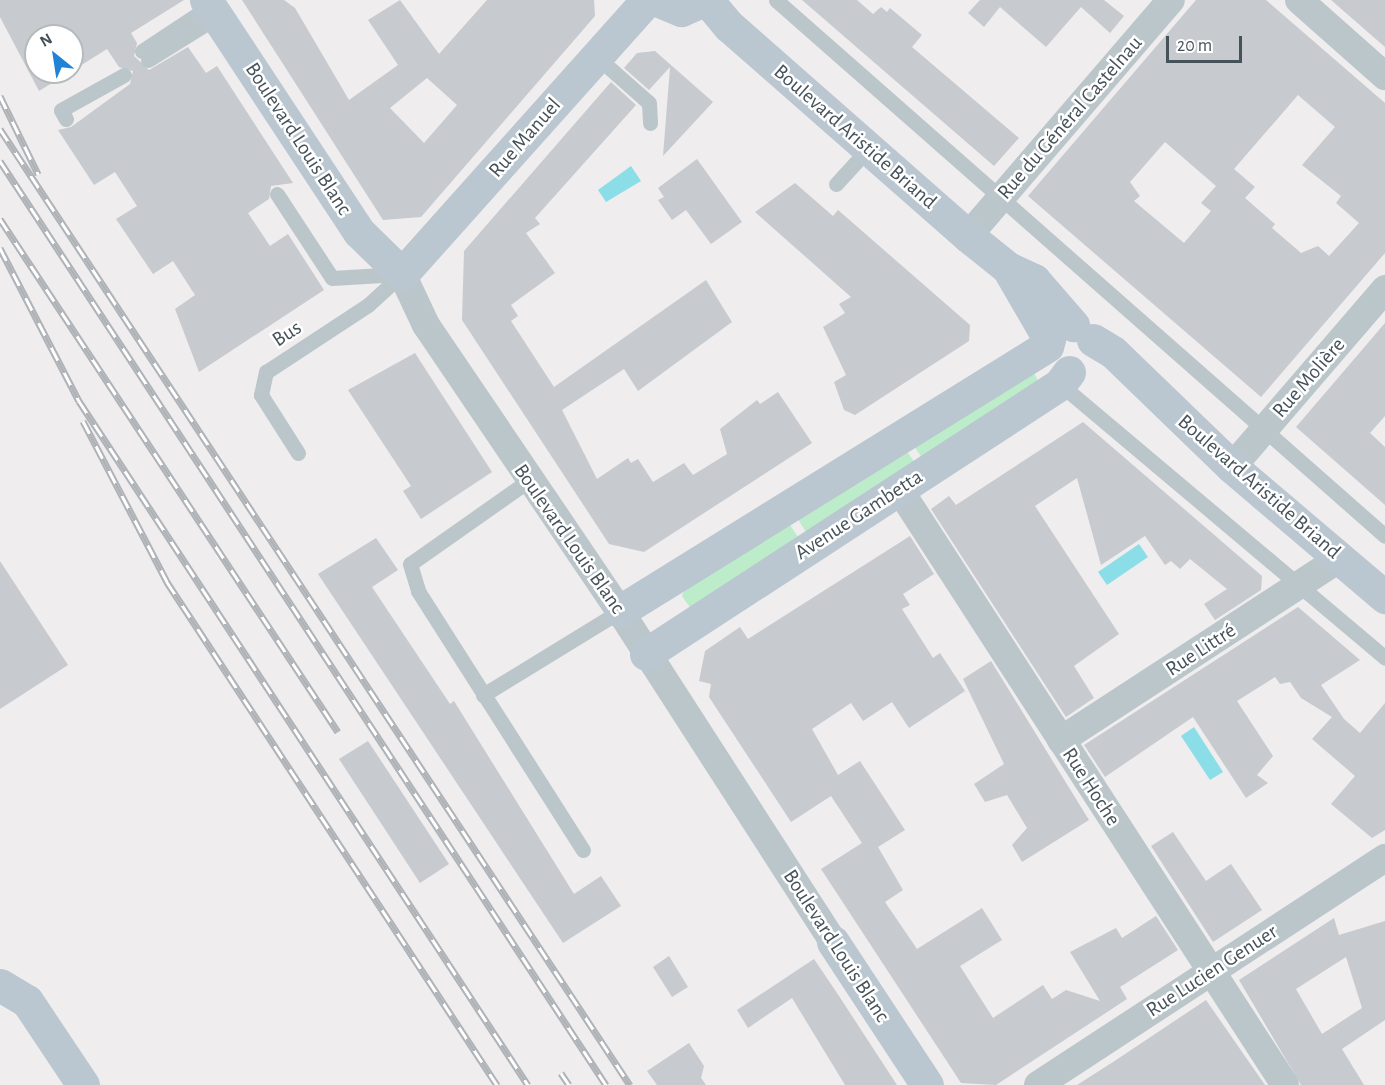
<!DOCTYPE html>
<html>
<head>
<meta charset="utf-8">
<style>
	body { margin:0 }
	#map { position:relative; width:1385px; height:1085px; overflow:hidden; background:#efeded; font-family:"Alegreya Sans",sans-serif }
	div>[style] { position:absolute }
	.green>* { inset:0; background:#bcecc9 }
	.water>* { inset:0; background:#8bdee7 }
	.building>* { inset:0; background:#c7cacf }
	.lane>* { height:15px; margin:-7.5px; padding:0 7.5px; transform-origin:7.5px; border-radius:7.5px; background:#bbc6cb }
	.street>* { height:28px; margin:-14px; padding:0 14px; transform-origin:14px; border-radius:14px; background:#bbc6cb }
	.secondary>* { height:33px; margin:-16.5px; padding:0 16.5px; transform-origin:16.5px; border-radius:16.5px; background:#bbc7d0 }
	.rail>* { height:7px; margin-top:-3.5px; transform-origin:0; background:repeating-linear-gradient(90deg,#fff 0 14px,#afb3b7 0 28px); box-sizing:border-box; border-block:2px solid #afb3b7 }
	span { translate:-50% -50%; white-space:nowrap; text-align:center; line-height:1.15; -webkit-text-stroke:5px #fff; paint-order:stroke }
	.street-label { font-size:21px; color:#465259 }
	.north { position:absolute; left:24px; top:24px; width:60px; height:60px; box-sizing:border-box; background:#fff; border:2px solid #b5babd; border-radius:50%; rotate:330deg; font-size:16px; font-weight:700; line-height:24px; text-align:center; color:#465259 }
	.north::after { content:''; display:block; margin:auto; width:21px; height:27px; background:#2183d5; clip-path:polygon(50% 0,100% 100%,50% 72%,0 100%) }
	.scale { position:absolute; left:1166px; top:36px; width:76px; height:27px; box-sizing:border-box; border:3px solid #465259; border-top:0; padding-left:8px; font-size:18px; line-height:21px; white-space:nowrap; color:#465259; -webkit-text-stroke:4px #fff; paint-order:stroke }
</style>
</head>
<body>
<div id="map">
	<div class="green">
		<i style="clip-path:polygon(1034px 373px,1038px 381px,925px 462px,911px 442px)"></i>
		<i style="clip-path:polygon(903px 446px,918px 467px,809px 537px,796px 516px)"></i>
		<i style="clip-path:polygon(788px 522px,802px 543px,691px 609px,682px 596px,685px 588px)"></i>
	</div>
	<div class="water">
		<i style="clip-path:polygon(631px 166px,641px 181px,606px 202px,598px 190px)"></i>
		<i style="clip-path:polygon(1139px 544px,1148px 557px,1107px 585px,1098px 572px)"></i>
		<i style="clip-path:polygon(1194px 727px,1223px 772px,1210px 780px,1181px 736px)"></i>
	</div>
	<div class="building">
		<i style="clip-path:polygon(0 0,184px 0,131px 33px,137px 43px,134px 56px,149px 70px,188px 47px,206px 73px,217px 66px,293px 183px,271px 186px,269px 199px,248px 213px,270px 246px,288px 234px,324px 290px,199px 372px,175px 309px,195px 295px,173px 261px,153px 274px,116px 219px,137px 206px,115px 172px,94px 185px,58px 130px,71px 127px,130px 84px,133px 71px,119px 67px,107px 49px,72px 71px,72px 36px,36px 36px,36px 72px,70px 72px,39px 91px,0 17px)"></i>
		<i style="clip-path:polygon(evenodd,242px 0,284px 0,295px 8px,349px 100px,398px 65px,368px 20px,400px 0,439px 54px,487px 0,594px 0,595px 16px,421px 217px,383px 220px,242px 0,427px 78px,457px 105px,424px 143px,390px 108px,427px 78px)"></i>
		<i style="clip-path:polygon(802px 0,857px 0,873px 14px,881px 7px,887px 12px,890px 8px,922px 35px,912px 47px,1019px 138px,994px 166px)"></i>
		<i style="clip-path:polygon(980px 0,1104px 0,1124px 16px,1110px 33px,1081px 7px,1046px 47px,1000px 7px,984px 27px,968px 13px)"></i>
		<i style="clip-path:polygon(evenodd,1196px 0,1266px 0,1385px 103px,1385px 253px,1261px 397px,1028px 196px,1196px 0,1298px 95px,1335px 127px,1302px 165px,1341px 196px,1336px 203px,1359px 223px,1329px 256px,1318px 246px,1301px 253px,1272px 228px,1275px 224px,1245px 198px,1255px 187px,1234px 169px,1298px 95px,1196px 0,1165px 142px,1216px 186px,1201px 203px,1211px 211px,1184px 243px,1134px 201px,1140px 196px,1130px 182px,1165px 142px)"></i>
		<i style="clip-path:polygon(1331px 0,1385px 0,1385px 47px)"></i>
		<i style="clip-path:polygon(655px 51px,713px 102px,663px 156px,670px 67px,649px 90px,624px 68px,637px 53px)"></i>
		<i style="clip-path:polygon(611px 82px,636px 105px,535px 218px,540px 224px,526px 233px,555px 273px,511px 305px,518px 316px,511px 321px,554px 387px,706px 280px,732px 322px,638px 391px,624px 369px,562px 410px,597px 479px,628px 458px,631px 463px,638px 459px,653px 482px,684px 463px,693px 475px,727px 454px,720px 429px,757px 400px,760px 404px,778px 392px,812px 443px,644px 552px,609px 544px,462px 320px,464px 251px)"></i>
		<i style="clip-path:polygon(697px 159px,742px 222px,711px 244px,686px 210px,672px 220px,658px 200px,664px 197px,658px 188px)"></i>
		<i style="clip-path:polygon(795px 183px,833px 216px,838px 210px,970px 325px,969px 341px,855px 415px,844px 410px,834px 382px,846px 375px,823px 327px,845px 313px,839px 304px,851px 297px,755px 212px)"></i>
		<i style="clip-path:polygon(1385px 323px,1385px 416px,1370px 433px,1385px 447px,1385px 505px,1296px 427px)"></i>
		<i style="clip-path:polygon(415px 353px,492px 472px,421px 519px,403px 491px,411px 486px,348px 390px)"></i>
		<i style="clip-path:polygon(1083px 422px,1262px 576px,1261px 590px,1215px 620px,1204px 604px,1227px 589px,1190px 559px,1180px 569px,1171px 561px,1165px 565px,1145px 536px,1101px 565px,1077px 478px,1035px 506px,1119px 634px,1074px 666px,1094px 698px,1066px 717px,931px 509px,949px 496px,956px 505px)"></i>
		<i style="clip-path:polygon(910px 536px,934px 574px,903px 594px,910px 605px,902px 609px,933px 658px,940px 653px,965px 691px,909px 728px,892px 702px,863px 721px,851px 703px,812px 729px,838px 775px,860px 761px,905px 830px,878px 847px,903px 890px,885px 902px,917px 949px,982px 908px,1002px 940px,960px 966px,993px 1018px,1043px 985px,1052px 999px,1066px 990px,1100px 1001px,1070px 952px,1116px 928px,1122px 938px,1156px 916px,1178px 950px,1120px 987px,1127px 999px,996px 1085px,961px 1083px,821px 869px,862px 843px,831px 796px,791px 822px,709px 697px,711px 684px,699px 681px,705px 651px,740px 627px,748px 639px)"></i>
		<i style="clip-path:polygon(376px 538px,398px 570px,372px 587px,450px 704px,454px 701px,574px 894px,601px 876px,621px 906px,563px 943px,318px 574px)"></i>
		<i style="clip-path:polygon(0 561px,68px 665px,0 709px)"></i>
		<i style="clip-path:polygon(1298px 607px,1360px 660px,1321px 685px,1344px 719px,1360px 733px,1385px 703px,1385px 830px,1372px 838px,1331px 804px,1355px 776px,1312px 739px,1332px 717px,1301px 698px,1290px 682px,1280px 684px,1275px 677px,1237px 701px,1273px 756px,1257px 775px,1268px 783px,1246px 798px,1193px 717px,1105px 777px,1084px 745px)"></i>
		<i style="clip-path:polygon(991px 661px,1089px 820px,1022px 862px,1012px 845px,1027px 828px,1007px 795px,985px 802px,974px 784px,1004px 764px,963px 679px)"></i>
		<i style="clip-path:polygon(368px 741px,449px 864px,420px 883px,339px 759px)"></i>
		<i style="clip-path:polygon(1173px 832px,1206px 881px,1231px 864px,1262px 910px,1213px 942px,1151px 846px)"></i>
		<i style="clip-path:polygon(evenodd,1334px 918px,1339px 935px,1385px 921px,1385px 1020px,1342px 1049px,1364px 1085px,1301px 1085px,1239px 980px,1334px 918px,1346px 957px,1362px 1008px,1322px 1034px,1296px 989px,1346px 957px)"></i>
		<i style="clip-path:polygon(669px 956px,688px 987px,672px 997px,653px 967px)"></i>
		<i style="clip-path:polygon(814px 959px,839px 996px,897px 1085px,845px 1085px,792px 998px,748px 1028px,737px 1010px)"></i>
		<i style="clip-path:polygon(1206px 1000px,1265px 1085px,1077px 1085px,1113px 1062px)"></i>
		<i style="clip-path:polygon(689px 1043px,704px 1066px,701px 1078px,706px 1085px,657px 1085px,647px 1071px)"></i>
	</div>
	<div class="lane">
		<i style="left:776px;top:0;width:811px;rotate:41.35deg"></i>
		<i style="left:142px;top:51px;width:82px;rotate:-33.5deg"></i>
		<i style="left:597px;top:57px;width:69px;rotate:41.5deg"></i>
		<i style="left:649px;top:103px;width:20px;rotate:87deg"></i>
		<i style="left:148px;top:60px;width:81px;rotate:-31.9deg"></i>
		<i style="left:66px;top:119px;width:10px;rotate:-119deg"></i>
		<i style="left:61px;top:110px;width:72px;rotate:-29.1deg"></i>
		<i style="left:836px;top:184px;width:47px;rotate:-47.6deg"></i>
		<i style="left:277px;top:194px;width:100px;rotate:56.8deg"></i>
		<i style="left:332px;top:278px;width:67px;rotate:-3.4deg"></i>
		<i style="left:1060px;top:384px;width:425px;rotate:40.1deg"></i>
		<i style="left:298px;top:453px;width:69px;rotate:-122.5deg"></i>
		<i style="left:261px;top:395px;width:24px;rotate:-78deg"></i>
		<i style="left:266px;top:372px;width:122px;rotate:-33.3deg"></i>
		<i style="left:368px;top:305px;width:46px;rotate:-42.4deg"></i>
		<i style="left:528px;top:481px;width:144px;rotate:144.9deg"></i>
		<i style="left:410px;top:564px;width:28px;rotate:73deg"></i>
		<i style="left:418px;top:591px;width:307px;rotate:57.5deg"></i>
		<i style="left:483px;top:695px;width:161px;rotate:-31.5deg"></i>
	</div>
	<div class="street">
		<i style="left:1299px;top:0;width:115px;rotate:41.5deg"></i>
		<i style="left:968px;top:236px;width:311px;rotate:-49.3deg"></i>
		<i style="left:402px;top:274px;width:56px;rotate:64.8deg"></i>
		<i style="left:426px;top:325px;width:346px;rotate:55.9deg"></i>
		<i style="left:620px;top:611px;width:394px;rotate:57.2deg"></i>
		<i style="left:1232px;top:467px;width:235px;rotate:-49.3deg"></i>
		<i style="left:899px;top:489px;width:710px;rotate:57.07deg"></i>
		<i style="left:1061px;top:740px;width:333px;rotate:-33.1deg"></i>
		<i style="left:1038px;top:1085px;width:415px;rotate:-33.2deg"></i>
	</div>
	<div class="secondary">
		<i style="left:206px;top:0;width:278px;rotate:56.6deg"></i>
		<i style="left:359px;top:232px;width:60px;rotate:44.3deg"></i>
		<i style="left:402px;top:274px;width:368px;rotate:-48.2deg"></i>
		<i style="left:657px;top:0;width:26px;rotate:23deg"></i>
		<i style="left:681px;top:10px;width:26px;rotate:-23deg"></i>
		<i style="left:707px;top:0;width:34px;rotate:50deg"></i>
		<i style="left:729px;top:26px;width:318px;rotate:41.3deg"></i>
		<i style="left:968px;top:236px;width:51px;rotate:38.7deg"></i>
		<i style="left:1008px;top:268px;width:29px;rotate:25deg"></i>
		<i style="left:1034px;top:280px;width:60px;rotate:49.1deg"></i>
		<i style="left:1009px;top:270px;width:80px;rotate:59.9deg"></i>
		<i style="left:1093px;top:340px;width:23px;rotate:31deg"></i>
		<i style="left:1113px;top:352px;width:165px;rotate:44deg"></i>
		<i style="left:1232px;top:467px;width:201px;rotate:40.4deg"></i>
		<i style="left:620px;top:611px;width:503px;rotate:-31.82deg"></i>
		<i style="left:646px;top:654px;width:494px;rotate:-33.1deg"></i>
		<i style="left:1060px;top:384px;width:15px;rotate:-53deg"></i>
		<i style="left:833px;top:942px;width:171px;rotate:56.7deg"></i>
		<i style="left:0;top:985px;width:31px;rotate:31deg"></i>
		<i style="left:27px;top:1001px;width:101px;rotate:56.3deg"></i>
	</div>
	<div class="rail">
		<i style="left:0;top:96px;width:87px;rotate:64deg"></i>
		<i style="left:0;top:129px;width:1145px;rotate:56.62deg"></i>
		<i style="left:0;top:161px;width:1105px;rotate:56.74deg"></i>
		<i style="left:0;top:219px;width:614px;rotate:56.62deg"></i>
		<i style="left:0;top:248px;width:172px;rotate:62.7deg"></i>
		<i style="left:79px;top:401px;width:818px;rotate:56.72deg"></i>
		<i style="left:83px;top:421px;width:182px;rotate:62.4deg"></i>
		<i style="left:167px;top:582px;width:602px;rotate:56.73deg"></i>
		<i style="left:561px;top:1073px;width:14px;rotate:56deg"></i>
	</div>
	<div class="street-label">
		<span style="left:1070px;top:118px;rotate:-49deg">Rue du Général Castelnau</span>
		<span style="left:855px;top:137px;rotate:41deg">Boulevard Aristide Briand</span>
		<span style="left:525px;top:138px;rotate:-49deg">Rue Manuel</span>
		<span style="left:298px;top:139px;rotate:57deg">Boulevard Louis Blanc</span>
		<span style="left:287px;top:334px;rotate:-33deg">Bus</span>
		<span style="left:1309px;top:378px;rotate:-49deg">Rue Molière</span>
		<span style="left:1259px;top:487px;rotate:41deg">Boulevard Aristide Briand</span>
		<span style="left:859px;top:515px;rotate:-33deg">Avenue Gambetta</span>
		<span style="left:569px;top:539px;rotate:55deg">Boulevard Louis Blanc</span>
		<span style="left:1201px;top:650px;rotate:-33deg">Rue Littré</span>
		<span style="left:1091px;top:787px;rotate:57deg">Rue Hoche</span>
		<span style="left:836px;top:946px;rotate:57deg">Boulevard Louis Blanc</span>
		<span style="left:1212px;top:971px;rotate:-33deg">Rue Lucien Genuer</span>
	</div>
	<div class="north">N</div>
	<div class="scale">20 m</div>
</div>
</body>
</html>
